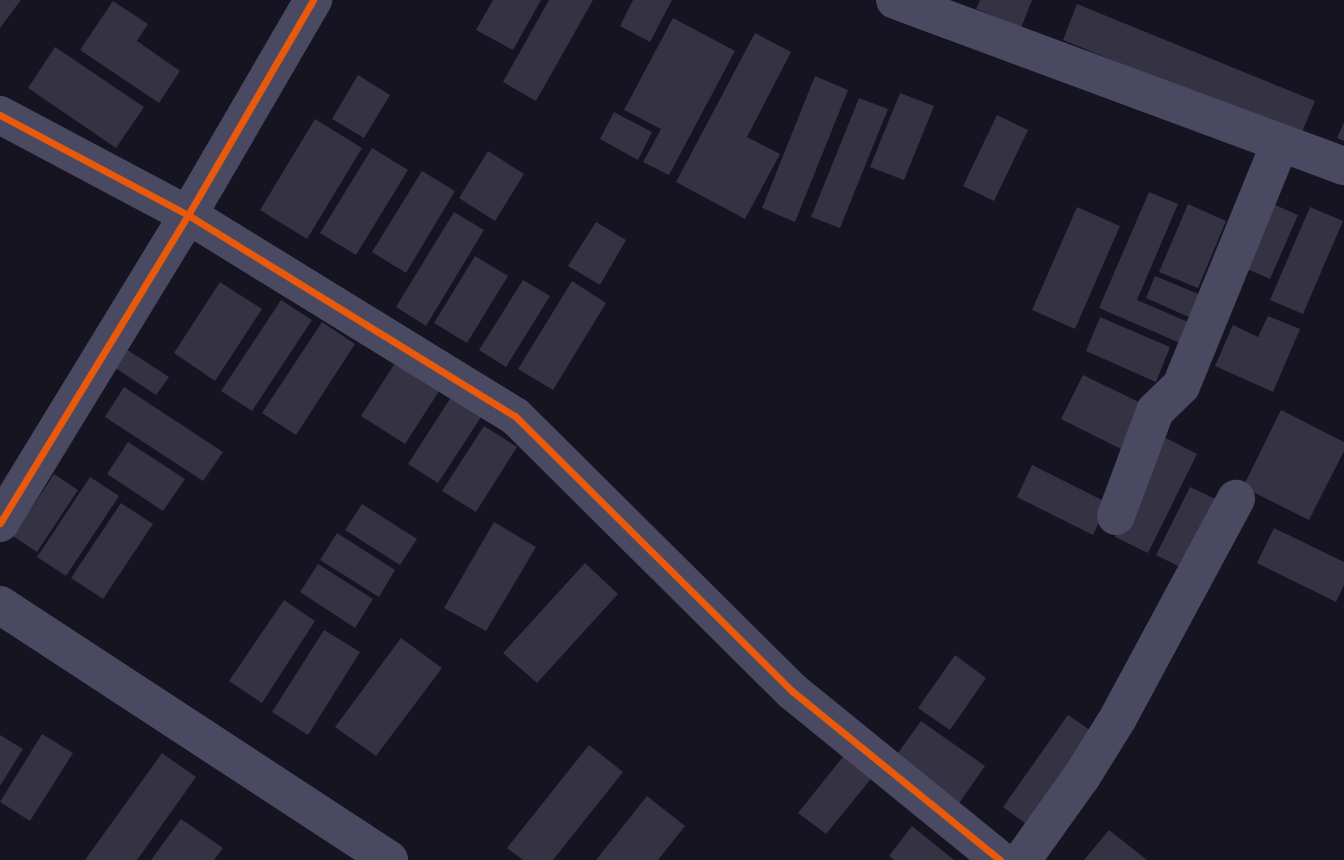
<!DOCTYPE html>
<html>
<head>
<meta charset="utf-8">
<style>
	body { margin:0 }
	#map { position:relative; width:1344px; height:860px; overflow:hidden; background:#161421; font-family:"DejaVu Sans",sans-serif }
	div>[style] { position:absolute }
	.building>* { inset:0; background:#343243 }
	.minor>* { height:38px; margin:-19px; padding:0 19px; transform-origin:19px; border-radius:19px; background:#4a4962 }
	.cycleway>* { height:7px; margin:-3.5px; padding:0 3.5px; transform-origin:3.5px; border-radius:3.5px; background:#e8590c }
	span { translate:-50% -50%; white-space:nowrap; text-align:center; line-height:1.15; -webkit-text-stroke:5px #130f26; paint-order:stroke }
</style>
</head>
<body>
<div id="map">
	<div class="building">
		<i style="clip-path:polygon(0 0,21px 0,0 28px)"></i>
		<i style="clip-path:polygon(493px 0,541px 0,513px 50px,476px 30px)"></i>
		<i style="clip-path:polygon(549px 0,593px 0,536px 101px,503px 82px)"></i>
		<i style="clip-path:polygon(633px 0,672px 0,650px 42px,620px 26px)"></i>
		<i style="clip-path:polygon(980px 0,1032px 0,1021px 28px,976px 9px)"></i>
		<i style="clip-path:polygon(113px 1px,148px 24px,137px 41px,180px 71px,159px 103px,80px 50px)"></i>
		<i style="clip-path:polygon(1077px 4px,1315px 101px,1300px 137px,1063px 40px)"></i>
		<i style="clip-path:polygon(673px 18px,735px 51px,669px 175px,643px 162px,661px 129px,624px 110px)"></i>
		<i style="clip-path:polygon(755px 33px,791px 52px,747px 137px,780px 154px,745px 219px,676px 182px)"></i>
		<i style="clip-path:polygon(55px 47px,144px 107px,116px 148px,28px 88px)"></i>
		<i style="clip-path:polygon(358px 75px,390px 95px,364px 138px,332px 119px)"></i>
		<i style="clip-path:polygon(815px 76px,848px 90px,795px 222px,762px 208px)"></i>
		<i style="clip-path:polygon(900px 93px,934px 106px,904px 180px,870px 167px)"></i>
		<i style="clip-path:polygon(859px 98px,888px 109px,840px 228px,811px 217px)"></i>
		<i style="clip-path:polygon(614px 112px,652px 132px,638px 160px,600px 139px)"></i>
		<i style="clip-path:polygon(997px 115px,1028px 130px,994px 201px,963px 186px)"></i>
		<i style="clip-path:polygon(315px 119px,362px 148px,307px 239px,260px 210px)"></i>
		<i style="clip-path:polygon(1344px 122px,1344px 141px,1337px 138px)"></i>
		<i style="clip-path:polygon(372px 148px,408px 170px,356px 255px,320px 233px)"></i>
		<i style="clip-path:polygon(488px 151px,524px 174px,495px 221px,459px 198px)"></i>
		<i style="clip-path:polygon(422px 171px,455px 191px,406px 273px,372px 252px)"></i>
		<i style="clip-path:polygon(1149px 192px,1178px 204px,1137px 300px,1188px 322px,1180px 343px,1099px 308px)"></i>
		<i style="clip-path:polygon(1266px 201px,1298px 215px,1270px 279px,1238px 265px)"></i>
		<i style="clip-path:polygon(1188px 204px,1226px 221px,1198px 288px,1159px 272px)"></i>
		<i style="clip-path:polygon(1077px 207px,1120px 226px,1075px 329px,1032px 310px)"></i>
		<i style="clip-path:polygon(1310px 207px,1343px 221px,1303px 314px,1270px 300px)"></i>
		<i style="clip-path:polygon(454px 212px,484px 230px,426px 326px,396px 307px)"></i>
		<i style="clip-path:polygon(596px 222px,626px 240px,600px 285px,568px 266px)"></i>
		<i style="clip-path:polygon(475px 256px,508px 276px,467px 343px,434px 323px)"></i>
		<i style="clip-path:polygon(1155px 276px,1208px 298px,1198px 321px,1146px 298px)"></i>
		<i style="clip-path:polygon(523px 280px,550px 296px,506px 367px,479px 350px)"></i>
		<i style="clip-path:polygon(572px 281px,606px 303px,553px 390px,518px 369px)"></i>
		<i style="clip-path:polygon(220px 282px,262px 309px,215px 381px,174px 353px)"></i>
		<i style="clip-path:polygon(281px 300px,312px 320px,252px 411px,221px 391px)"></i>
		<i style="clip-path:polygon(1268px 316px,1300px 329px,1273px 392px,1215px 366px,1233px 325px,1258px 337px)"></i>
		<i style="clip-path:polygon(1100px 317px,1170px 347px,1156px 382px,1086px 351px)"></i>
		<i style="clip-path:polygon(322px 322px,355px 344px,296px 435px,262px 413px)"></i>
		<i style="clip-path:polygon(126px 349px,169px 377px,156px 395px,114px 367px)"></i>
		<i style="clip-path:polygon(395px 363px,439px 391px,405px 444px,361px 416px)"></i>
		<i style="clip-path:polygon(1083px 375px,1147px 406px,1125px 451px,1061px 419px)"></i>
		<i style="clip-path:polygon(124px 387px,223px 452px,203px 481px,105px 417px)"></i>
		<i style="clip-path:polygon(453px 394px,483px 414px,438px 483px,408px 464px)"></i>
		<i style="clip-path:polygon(1281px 410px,1344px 442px,1344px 451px,1309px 520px,1243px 487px)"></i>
		<i style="clip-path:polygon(484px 426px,517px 447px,476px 512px,442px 491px)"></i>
		<i style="clip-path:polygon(1164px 437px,1197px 454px,1148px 553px,1115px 537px)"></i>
		<i style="clip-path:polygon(128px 442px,185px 479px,163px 511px,107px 474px)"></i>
		<i style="clip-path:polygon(1032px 465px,1108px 503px,1093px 535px,1017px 497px)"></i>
		<i style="clip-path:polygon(54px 474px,78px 490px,37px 552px,13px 536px)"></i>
		<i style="clip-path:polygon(90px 477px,119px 496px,66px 576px,37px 557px)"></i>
		<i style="clip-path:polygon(1190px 487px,1222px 502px,1188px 571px,1156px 555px)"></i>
		<i style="clip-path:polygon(121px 503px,153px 524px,103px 599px,71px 578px)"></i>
		<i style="clip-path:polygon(362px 504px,417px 539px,400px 565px,345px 530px)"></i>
		<i style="clip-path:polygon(494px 522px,536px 547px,486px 631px,444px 608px)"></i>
		<i style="clip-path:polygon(1274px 528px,1344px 562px,1344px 585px,1336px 602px,1257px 563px)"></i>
		<i style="clip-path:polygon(337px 533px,395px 570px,379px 597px,320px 560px)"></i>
		<i style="clip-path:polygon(585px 563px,618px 594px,537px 683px,503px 653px)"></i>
		<i style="clip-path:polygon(318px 564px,373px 599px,355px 628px,300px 592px)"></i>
		<i style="clip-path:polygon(284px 600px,315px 621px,262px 703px,229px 681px)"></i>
		<i style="clip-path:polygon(324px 630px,360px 652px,308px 735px,272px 712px)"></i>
		<i style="clip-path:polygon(401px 638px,442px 668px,376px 756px,335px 727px)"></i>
		<i style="clip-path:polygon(955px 655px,986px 678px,950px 730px,918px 708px)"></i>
		<i style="clip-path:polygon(1068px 715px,1094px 733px,1029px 826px,1003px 807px)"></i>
		<i style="clip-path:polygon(921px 721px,985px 766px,955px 809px,890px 764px)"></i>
		<i style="clip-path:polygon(42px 734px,73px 753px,30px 821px,0 802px)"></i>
		<i style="clip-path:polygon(0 735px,23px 749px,0 786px)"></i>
		<i style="clip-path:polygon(589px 745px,623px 772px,553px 860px,523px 860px,507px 848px)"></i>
		<i style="clip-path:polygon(162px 753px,196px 777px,137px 860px,85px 860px)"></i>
		<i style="clip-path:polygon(846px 753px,874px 775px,826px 834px,798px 813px)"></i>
		<i style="clip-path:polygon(647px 796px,685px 826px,658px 860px,596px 860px)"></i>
		<i style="clip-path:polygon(181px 819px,223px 848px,214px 860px,151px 860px)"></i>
		<i style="clip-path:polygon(912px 826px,954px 860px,894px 860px,889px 856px)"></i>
		<i style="clip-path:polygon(1109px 830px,1147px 860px,1084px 860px)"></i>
	</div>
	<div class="minor">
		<i style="left:895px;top:0;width:479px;rotate:20.3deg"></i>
		<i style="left:0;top:115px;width:213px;rotate:28deg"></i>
		<i style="left:188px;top:215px;width:384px;rotate:31.6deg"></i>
		<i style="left:515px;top:416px;width:390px;rotate:44.8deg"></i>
		<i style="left:792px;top:691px;width:268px;rotate:39.1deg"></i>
		<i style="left:1116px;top:516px;width:112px;rotate:-69.6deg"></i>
		<i style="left:1155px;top:411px;width:36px;rotate:-44deg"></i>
		<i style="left:1181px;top:386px;width:262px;rotate:-67.8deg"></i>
		<i style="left:0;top:523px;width:361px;rotate:-58.6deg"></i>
		<i style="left:188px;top:215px;width:249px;rotate:-59.8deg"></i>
		<i style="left:0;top:605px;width:465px;rotate:33.2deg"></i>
		<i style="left:1022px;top:860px;width:103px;rotate:-54.5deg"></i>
		<i style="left:1082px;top:776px;width:68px;rotate:-58.2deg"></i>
		<i style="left:1118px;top:718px;width:249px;rotate:-61.7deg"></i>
	</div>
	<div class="cycleway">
		<i style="left:0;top:115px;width:213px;rotate:28deg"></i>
		<i style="left:188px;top:215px;width:384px;rotate:31.6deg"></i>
		<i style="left:515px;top:416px;width:390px;rotate:44.8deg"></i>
		<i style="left:792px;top:691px;width:268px;rotate:39.1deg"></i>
		<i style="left:0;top:523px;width:361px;rotate:-58.6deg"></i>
		<i style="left:188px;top:215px;width:249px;rotate:-59.8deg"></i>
	</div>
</div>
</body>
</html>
